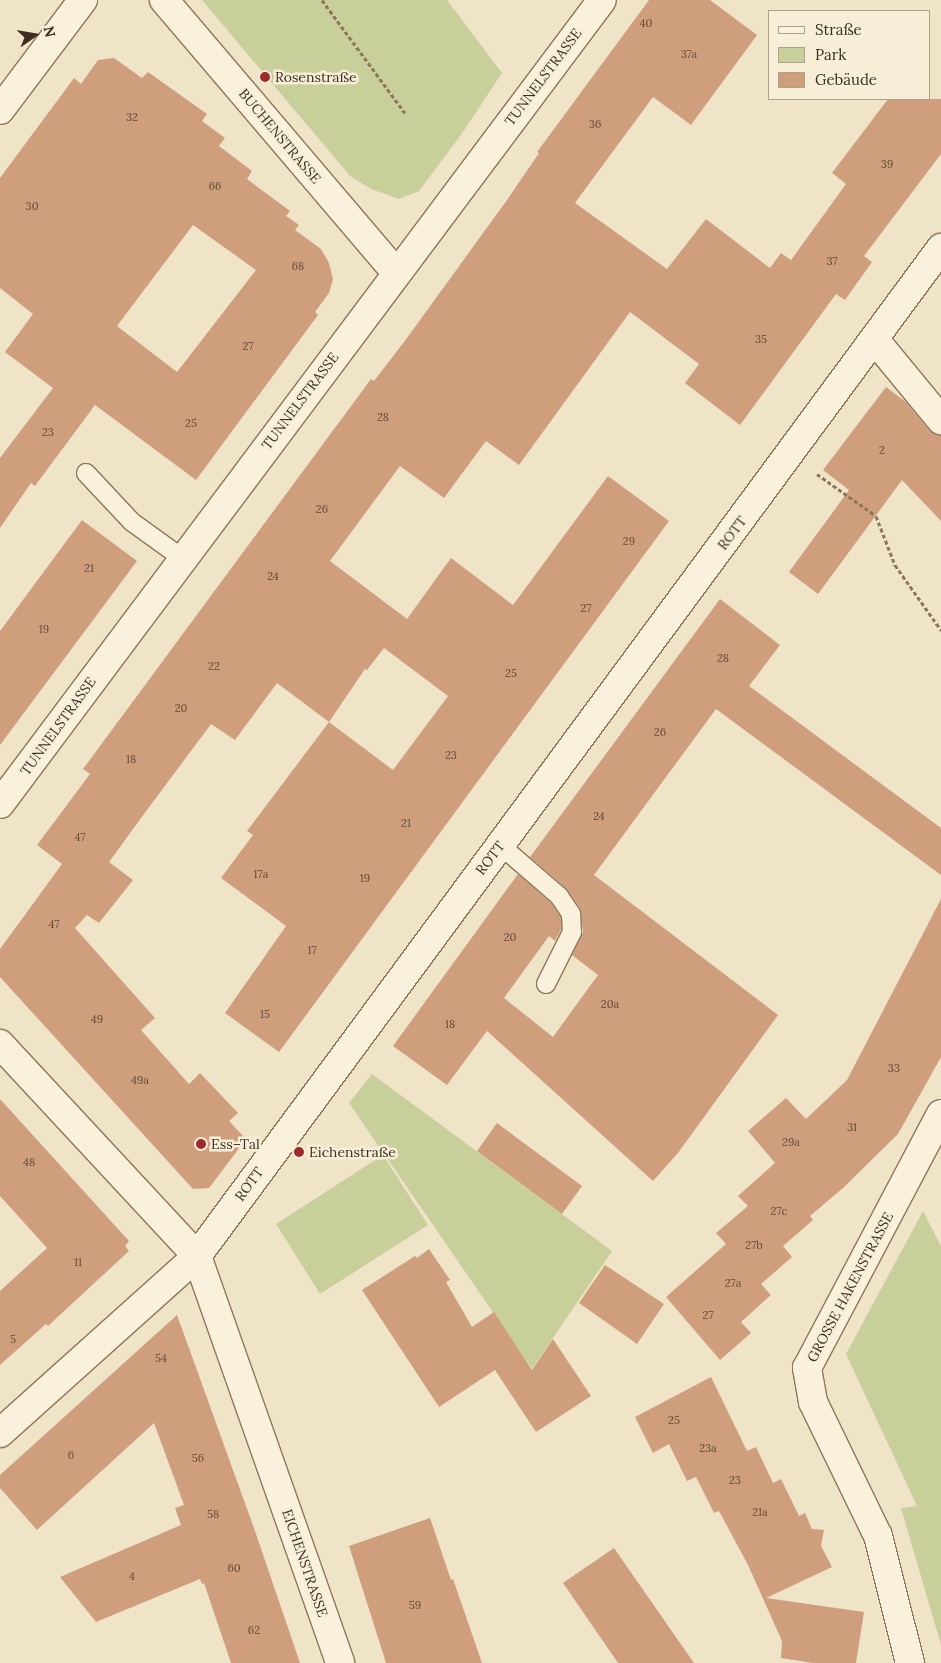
<!DOCTYPE html>
<html>
<head>
<meta charset="utf-8">
<style>
	body { margin:0 }
	#map { position:relative; width:941px; height:1663px; overflow:hidden; background:#f0e4c8; font-family:Lora,serif }
	div>[style] { position:absolute }
	.green>* { inset:0; background:#c9cf9b }
	.building>* { inset:0; background:#cf9f7d }
	.path>* { height:3px; margin-top:-1.5px; transform-origin:0; background:repeating-linear-gradient(90deg,#8d765c 0 4px,transparent 0 6.5px) }
	.roads { filter:drop-shadow(1px 0 #8d765c) drop-shadow(-1px 0 #8d765c) drop-shadow(0 1px #8d765c) drop-shadow(0 -1px #8d765c) }
	.lane>* { height:18px; margin:-9px; padding:0 9px; transform-origin:9px; border-radius:9px; background:#faf1dc }
	.street>* { height:28px; margin:-14px; padding:0 14px; transform-origin:14px; border-radius:14px; background:#faf1dc }
	.dots>* { width:14px; height:14px; translate:-50% -50%; box-sizing:border-box; border:2px solid #f7eed8; border-radius:50% }
	span { translate:-50% -50%; white-space:nowrap; text-align:center; line-height:1.15; -webkit-text-stroke:5px #f7eed8; paint-order:stroke }
	.number-label { font-size:11px; color:#624a37 }
	.number-label span { -webkit-text-stroke-width:0 }
	.poi-label { font-size:14px; color:#3d2e20 }
	.left { translate:0 -50%; text-align:left }
	.street-label { font-size:14px; color:#3d2e20 }
	.legend { position:absolute; left:768px; top:10px; width:162px; height:90px; box-sizing:border-box; background:#f7eed8; border:1px solid #ada18e; margin:0; padding:6px 9px; list-style:none; font-size:15px; color:#3d2e20 }
	.legend li { display:flex; align-items:center; gap:10px; height:25px }
	.legend b { width:25px; border:1px solid #ada18e }
	.north { position:absolute; left:10px; top:10px; width:50px; height:50px; -webkit-text-stroke:4px #f7eed8; paint-order:stroke; rotate:77deg; font-size:14px; font-weight:700; line-height:20px; text-align:center; color:#3d2e20 }
	.north::after { content:''; display:block; margin:auto; width:18px; height:22px; background:#3d2e20; clip-path:polygon(50% 0,100% 100%,50% 72%,0 100%) }
</style>
</head>
<body>
<div id="map">
	<div class="green">
		<i style="clip-path:polygon(202px 0,447px 0,502px 73px,463px 132px,419px 191px,399px 199px,371px 189px,350px 176px)"></i>
		<i style="clip-path:polygon(372px 1074px,612px 1251px,532px 1369px,349px 1103px)"></i>
		<i style="clip-path:polygon(383px 1155px,428px 1225px,320px 1294px,276px 1224px)"></i>
		<i style="clip-path:polygon(923px 1211px,941px 1246px,941px 1645px,901px 1508px,917px 1506px,846px 1354px)"></i>
	</div>
	<div class="building">
		<i style="clip-path:polygon(evenodd,649px 0,710px 0,757px 35px,691px 125px,653px 97px,575px 203px,667px 269px,706px 219px,770px 268px,781px 253px,791px 260px,846px 184px,832px 173px,888px 99px,941px 99px,941px 154px,864px 256px,872px 262px,845px 300px,836px 294px,740px 425px,685px 383px,699px 364px,630px 312px,519px 465px,486px 441px,444px 498px,400px 466px,330px 561px,407px 619px,451px 558px,513px 605px,608px 476px,669px 521px,279px 1052px,225px 1013px,286px 926px,221px 878px,253px 835px,247px 831px,329px 722px,277px 683px,235px 740px,211px 724px,144px 814px,109px 862px,133px 880px,99px 923px,87px 915px,75px 928px,155px 1018px,141px 1030px,189px 1084px,200px 1073px,238px 1113px,229px 1121px,246px 1139px,209px 1188px,193px 1189px,0 977px,0 949px,62px 864px,37px 845px,90px 774px,83px 769px,371px 379px,374px 381px,407px 338px,507px 200px,539px 153px,537px 152px,649px 0,384px 648px,448px 696px,393px 770px,329px 722px,365px 669px,367px 670px,384px 648px)"></i>
		<i style="clip-path:polygon(evenodd,114px 58px,142px 78px,148px 72px,207px 114px,202px 121px,225px 138px,219px 146px,252px 171px,247px 179px,290px 211px,286px 216px,299px 225px,295px 230px,321px 249px,329px 263px,333px 279px,329px 293px,315px 312px,318px 315px,196px 480px,95px 405px,35px 486px,31px 483px,0 528px,0 458px,53px 388px,5px 352px,33px 314px,0 288px,0 178px,74px 78px,81px 84px,98px 60px,114px 58px,193px 225px,256px 270px,177px 372px,117px 326px,193px 225px)"></i>
		<i style="clip-path:polygon(886px 387px,906px 402px,929px 430px,941px 435px,941px 521px,902px 480px,818px 594px,789px 572px,849px 490px,823px 470px)"></i>
		<i style="clip-path:polygon(82px 520px,137px 561px,0 745px,0 631px)"></i>
		<i style="clip-path:polygon(720px 599px,780px 645px,749px 686px,941px 828px,941px 875px,716px 709px,594px 875px,778px 1015px,678px 1153px,653px 1181px,487px 1031px,447px 1085px,393px 1046px,518px 874px,551px 903px,561px 917px,561px 930px,555px 941px,549px 936px,504px 998px,553px 1037px,598px 975px,572px 955px,583px 932px,580px 908px,566px 888px,530px 857px)"></i>
		<i style="clip-path:polygon(941px 899px,941px 1057px,898px 1134px,843px 1188px,810px 1216px,813px 1220px,783px 1246px,792px 1257px,761px 1284px,771px 1295px,741px 1322px,751px 1333px,720px 1360px,666px 1297px,726px 1244px,716px 1233px,748px 1206px,738px 1196px,775px 1163px,748px 1131px,786px 1098px,806px 1119px,847px 1080px)"></i>
		<i style="clip-path:polygon(0 1099px,129px 1241px,125px 1246px,129px 1251px,48px 1326px,46px 1324px,0 1365px,0 1291px,47px 1248px,0 1196px)"></i>
		<i style="clip-path:polygon(497px 1123px,582px 1186px,562px 1214px,477px 1151px)"></i>
		<i style="clip-path:polygon(429px 1249px,450px 1280px,446px 1282px,472px 1327px,494px 1312px,532px 1370px,553px 1339px,591px 1396px,536px 1432px,495px 1370px,439px 1407px,362px 1290px,415px 1256px,417px 1258px)"></i>
		<i style="clip-path:polygon(605px 1265px,664px 1304px,637px 1344px,579px 1303px)"></i>
		<i style="clip-path:polygon(177px 1315px,254px 1528px,300px 1663px,231px 1663px,204px 1583px,202px 1584px,200px 1579px,96px 1622px,60px 1577px,181px 1525px,175px 1508px,184px 1505px,154px 1423px,37px 1530px,0 1488px,0 1475px)"></i>
		<i style="clip-path:polygon(711px 1377px,747px 1451px,756px 1447px,773px 1483px,781px 1479px,799px 1516px,805px 1513px,812px 1529px,824px 1530px,821px 1546px,832px 1567px,766px 1598px,864px 1612px,856px 1663px,813px 1663px,781px 1658px,782px 1641px,748px 1565px,719px 1511px,714px 1513px,696px 1477px,687px 1481px,669px 1444px,653px 1453px,635px 1417px)"></i>
		<i style="clip-path:polygon(430px 1518px,451px 1580px,453px 1579px,482px 1663px,386px 1663px,349px 1546px)"></i>
		<i style="clip-path:polygon(614px 1548px,694px 1663px,618px 1663px,563px 1583px)"></i>
	</div>
	<div class="path">
		<i style="left:322px;top:0;width:140px;rotate:53.7deg"></i>
		<i style="left:817px;top:474px;width:72px;rotate:35.4deg"></i>
		<i style="left:876px;top:516px;width:53px;rotate:68.8deg"></i>
		<i style="left:895px;top:565px;width:80px;rotate:54.7deg"></i>
	</div>
	<div class="roads">
		<div class="lane">
			<i style="left:86px;top:473px;width:67px;rotate:46.8deg"></i>
			<i style="left:132px;top:522px;width:62px;rotate:35.8deg"></i>
			<i style="left:500px;top:845px;width:78px;rotate:40.8deg"></i>
			<i style="left:559px;top:896px;width:22px;rotate:56deg"></i>
			<i style="left:571px;top:914px;width:18px;rotate:87deg"></i>
			<i style="left:572px;top:932px;width:58px;rotate:116.6deg"></i>
		</div>
		<div class="street">
			<i style="left:164px;top:0;width:358px;rotate:49.6deg"></i>
			<i style="left:0;top:110px;width:138px;rotate:-53deg"></i>
			<i style="left:875px;top:340px;width:104px;rotate:50.5deg"></i>
			<i style="left:0;top:804px;width:1004px;rotate:-53.18deg"></i>
			<i style="left:0;top:1044px;width:289px;rotate:47.1deg"></i>
			<i style="left:197px;top:1256px;width:431px;rotate:70.6deg"></i>
			<i style="left:0;top:1433px;width:265px;rotate:-41.9deg"></i>
			<i style="left:197px;top:1256px;width:1253px;rotate:-53.57deg"></i>
			<i style="left:910px;top:1663px;width:131px;rotate:-104.1deg"></i>
			<i style="left:878px;top:1536px;width:149px;rotate:-115.9deg"></i>
			<i style="left:813px;top:1402px;width:35px;rotate:-100deg"></i>
			<i style="left:807px;top:1368px;width:287px;rotate:-62.2deg"></i>
		</div>
	</div>
	<div class="dots">
		<i style="left:265px;top:77px;background:#9e2a2b"></i>
		<i style="left:201px;top:1144px;background:#9e2a2b"></i>
		<i style="left:299px;top:1152px;background:#9e2a2b"></i>
	</div>
	<div class="number-label">
		<span style="left:646px;top:23px">40</span>
		<span style="left:689px;top:54px">37a</span>
		<span style="left:132px;top:117px">32</span>
		<span style="left:595px;top:124px">36</span>
		<span style="left:887px;top:164px">39</span>
		<span style="left:215px;top:186px">66</span>
		<span style="left:32px;top:206px">30</span>
		<span style="left:832px;top:261px">37</span>
		<span style="left:298px;top:266px">68</span>
		<span style="left:761px;top:339px">35</span>
		<span style="left:248px;top:346px">27</span>
		<span style="left:383px;top:417px">28</span>
		<span style="left:191px;top:423px">25</span>
		<span style="left:48px;top:432px">23</span>
		<span style="left:882px;top:450px">2</span>
		<span style="left:322px;top:509px">26</span>
		<span style="left:629px;top:541px">29</span>
		<span style="left:89px;top:568px">21</span>
		<span style="left:273px;top:576px">24</span>
		<span style="left:586px;top:608px">27</span>
		<span style="left:44px;top:629px">19</span>
		<span style="left:723px;top:658px">28</span>
		<span style="left:214px;top:666px">22</span>
		<span style="left:511px;top:673px">25</span>
		<span style="left:181px;top:708px">20</span>
		<span style="left:660px;top:732px">26</span>
		<span style="left:451px;top:755px">23</span>
		<span style="left:131px;top:759px">18</span>
		<span style="left:599px;top:816px">24</span>
		<span style="left:406px;top:823px">21</span>
		<span style="left:80px;top:837px">47</span>
		<span style="left:261px;top:874px">17a</span>
		<span style="left:365px;top:878px">19</span>
		<span style="left:54px;top:924px">47</span>
		<span style="left:510px;top:937px">20</span>
		<span style="left:312px;top:950px">17</span>
		<span style="left:610px;top:1004px">20a</span>
		<span style="left:265px;top:1014px">15</span>
		<span style="left:97px;top:1019px">49</span>
		<span style="left:450px;top:1024px">18</span>
		<span style="left:894px;top:1068px">33</span>
		<span style="left:140px;top:1080px">49a</span>
		<span style="left:852px;top:1127px">31</span>
		<span style="left:791px;top:1142px">29a</span>
		<span style="left:29px;top:1162px">48</span>
		<span style="left:779px;top:1211px">27c</span>
		<span style="left:754px;top:1245px">27b</span>
		<span style="left:78px;top:1262px">11</span>
		<span style="left:733px;top:1283px">27a</span>
		<span style="left:708px;top:1315px">27</span>
		<span style="left:13px;top:1339px">5</span>
		<span style="left:161px;top:1358px">54</span>
		<span style="left:674px;top:1420px">25</span>
		<span style="left:708px;top:1448px">23a</span>
		<span style="left:71px;top:1455px">6</span>
		<span style="left:198px;top:1458px">56</span>
		<span style="left:735px;top:1480px">23</span>
		<span style="left:760px;top:1512px">21a</span>
		<span style="left:213px;top:1514px">58</span>
		<span style="left:234px;top:1568px">60</span>
		<span style="left:132px;top:1576px">4</span>
		<span style="left:415px;top:1605px">59</span>
		<span style="left:254px;top:1630px">62</span>
	</div>
	<div class="poi-label">
		<span class="left" style="left:275px;top:77px">Rosenstraße</span>
		<span class="left" style="left:211px;top:1144px">Ess–Tal</span>
		<span class="left" style="left:309px;top:1152px">Eichenstraße</span>
	</div>
	<div class="street-label">
		<span style="left:543px;top:77px;rotate:-53deg">TUNNELSTRASSE</span>
		<span style="left:280px;top:136px;rotate:50deg">BUCHENSTRASSE</span>
		<span style="left:300px;top:401px;rotate:-53deg">TUNNELSTRASSE</span>
		<span style="left:732px;top:533px;rotate:-53deg">ROTT</span>
		<span style="left:58px;top:726px;rotate:-54deg">TUNNELSTRASSE</span>
		<span style="left:490px;top:858px;rotate:-53deg">ROTT</span>
		<span style="left:249px;top:1184px;rotate:-54deg">ROTT</span>
		<span style="left:850px;top:1287px;rotate:-62deg">GROSSE HAKENSTRASSE</span>
		<span style="left:305px;top:1563px;rotate:71deg">EICHENSTRASSE</span>
	</div>
	<ul class="legend">
	<li><b style="height:6px;background:#faf1dc"></b>Straße</li>
	<li><b style="height:14px;background:#c9cf9b"></b>Park</li>
	<li><b style="height:14px;background:#cf9f7d"></b>Gebäude</li>
	</ul>
	<div class="north">N</div>
</div>
</body>
</html>
